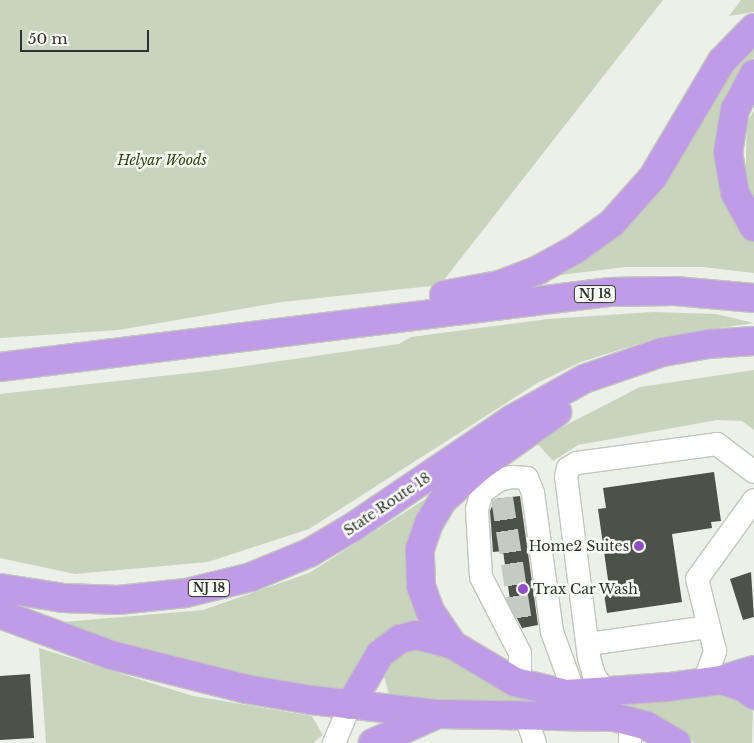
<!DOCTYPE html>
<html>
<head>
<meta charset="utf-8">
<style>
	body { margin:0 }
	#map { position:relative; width:754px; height:743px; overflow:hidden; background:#ecf0e8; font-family:"Libre Baskerville",serif }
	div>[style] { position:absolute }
	.green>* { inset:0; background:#c9d4bf }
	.building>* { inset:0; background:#4e514a }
	.minor-tunnel>* { height:22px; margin-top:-11px; transform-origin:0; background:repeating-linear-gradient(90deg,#c6cac3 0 22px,transparent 0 33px) }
	.roads { filter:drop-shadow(1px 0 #c2c6be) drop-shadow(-1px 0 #c2c6be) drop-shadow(0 1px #c2c6be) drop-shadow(0 -1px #c2c6be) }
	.minor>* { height:22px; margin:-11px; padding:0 11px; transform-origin:11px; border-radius:11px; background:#fff }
	.highway>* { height:28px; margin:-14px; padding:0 14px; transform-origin:14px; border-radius:14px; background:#c19ce6 }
	.dots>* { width:14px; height:14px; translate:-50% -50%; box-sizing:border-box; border:2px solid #f9fdf5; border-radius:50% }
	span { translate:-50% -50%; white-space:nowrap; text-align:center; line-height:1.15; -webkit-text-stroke:5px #f9fdf5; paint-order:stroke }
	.shield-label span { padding:1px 4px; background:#f9fdf5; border:1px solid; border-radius:4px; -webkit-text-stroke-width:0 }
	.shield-label { font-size:12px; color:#2f312e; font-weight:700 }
	.park-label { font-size:14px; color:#304315; font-style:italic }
	.street-label { font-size:14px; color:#2f312e }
	.poi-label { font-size:14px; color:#2f312e }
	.right { translate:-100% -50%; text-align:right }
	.left { translate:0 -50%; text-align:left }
	.scale { position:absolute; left:20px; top:30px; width:129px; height:22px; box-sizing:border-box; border:2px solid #2f312e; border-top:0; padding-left:6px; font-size:15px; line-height:18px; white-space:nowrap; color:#2f312e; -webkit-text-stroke:4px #f9fdf5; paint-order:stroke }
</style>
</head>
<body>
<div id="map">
	<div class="green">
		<i style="clip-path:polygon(0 0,663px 0,440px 285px,282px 302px,118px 330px,0 338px)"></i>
		<i style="clip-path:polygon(741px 0,754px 0,754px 12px,729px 16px)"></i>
		<i style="clip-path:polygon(754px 40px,754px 58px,730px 94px,745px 233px,754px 243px,754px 273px,703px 267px,626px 267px,552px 276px)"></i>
		<i style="clip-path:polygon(754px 111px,754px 202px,745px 192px,747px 121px)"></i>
		<i style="clip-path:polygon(653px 312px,716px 314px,754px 323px,660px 337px,581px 362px,539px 382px,309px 529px,208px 562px,75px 574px,0 558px,0 394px,217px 370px,399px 344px,411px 337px,548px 319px)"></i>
		<i style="clip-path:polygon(754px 370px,754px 430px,742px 421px,717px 420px,578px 445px,553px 461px,535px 441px,640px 387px)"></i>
		<i style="clip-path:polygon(454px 481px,408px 548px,418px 624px,372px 640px,345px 691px,207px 670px,87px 634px,63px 622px,203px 610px,309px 573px)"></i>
		<i style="clip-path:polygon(422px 645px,544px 703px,413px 701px,389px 694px,384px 676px,397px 655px)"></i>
		<i style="clip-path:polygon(39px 648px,193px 696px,312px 716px,323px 735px,313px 743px,46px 743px)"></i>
		<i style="clip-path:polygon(723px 690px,753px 708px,752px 743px,695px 743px,679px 731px,613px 702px)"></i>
	</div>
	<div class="building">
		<i style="clip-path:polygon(714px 472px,721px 521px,711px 522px,712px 528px,672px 534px,682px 602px,607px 613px,603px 588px,609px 587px,598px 509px,606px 508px,603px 488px)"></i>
		<i style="clip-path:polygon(520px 496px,538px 625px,522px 628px,511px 607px,503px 551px,493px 552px,490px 511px,495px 499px)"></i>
		<i style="clip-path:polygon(751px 572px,754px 617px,743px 620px,730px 579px)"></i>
		<i style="clip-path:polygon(30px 674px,34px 738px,0 740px,0 676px)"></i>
	</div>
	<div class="minor-tunnel">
		<i style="left:502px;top:498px;width:132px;rotate:81.3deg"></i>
	</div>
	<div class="roads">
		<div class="minor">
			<i style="left:589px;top:644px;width:121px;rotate:-8.1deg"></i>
			<i style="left:704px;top:682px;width:33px;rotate:-70deg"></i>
			<i style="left:715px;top:651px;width:74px;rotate:-104deg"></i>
			<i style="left:697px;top:579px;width:97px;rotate:-54.2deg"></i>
			<i style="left:520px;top:683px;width:30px;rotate:-90deg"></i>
			<i style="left:520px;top:653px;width:85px;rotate:-117.2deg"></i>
			<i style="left:481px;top:577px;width:68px;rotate:-93.4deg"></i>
			<i style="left:477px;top:509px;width:18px;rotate:-74deg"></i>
			<i style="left:482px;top:492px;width:21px;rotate:-35deg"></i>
			<i style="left:499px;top:480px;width:13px;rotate:-13deg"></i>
			<i style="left:512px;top:477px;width:15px;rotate:4deg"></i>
			<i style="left:527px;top:478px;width:16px;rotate:68deg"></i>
			<i style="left:533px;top:493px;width:140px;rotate:82.2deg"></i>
			<i style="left:552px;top:632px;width:67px;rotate:69.9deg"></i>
			<i style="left:606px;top:693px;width:22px;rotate:-124deg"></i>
			<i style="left:594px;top:675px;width:18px;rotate:-106deg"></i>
			<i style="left:589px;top:658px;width:182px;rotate:-97.2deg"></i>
			<i style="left:566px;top:477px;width:9px;rotate:-77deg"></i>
			<i style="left:568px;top:468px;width:10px;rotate:-29deg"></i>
			<i style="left:577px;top:463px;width:141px;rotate:-7.7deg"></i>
			<i style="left:717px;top:444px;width:46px;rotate:37.1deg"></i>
			<i style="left:526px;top:717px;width:28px;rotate:71deg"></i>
			<i style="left:334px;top:743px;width:41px;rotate:-67.2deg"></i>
			<i style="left:630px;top:743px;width:23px;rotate:-90deg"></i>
		</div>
		<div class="highway">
			<i style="left:754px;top:74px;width:40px;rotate:118deg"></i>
			<i style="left:735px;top:109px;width:45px;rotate:99deg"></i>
			<i style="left:728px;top:153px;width:41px;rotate:80.1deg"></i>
			<i style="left:735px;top:193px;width:39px;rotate:61deg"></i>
			<i style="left:444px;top:295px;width:56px;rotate:-10.3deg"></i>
			<i style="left:499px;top:285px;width:42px;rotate:-21deg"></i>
			<i style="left:538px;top:270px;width:43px;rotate:-28.9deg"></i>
			<i style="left:576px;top:249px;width:44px;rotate:-35.8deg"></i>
			<i style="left:612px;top:223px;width:62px;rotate:-48.3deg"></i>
			<i style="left:653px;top:177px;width:135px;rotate:-59.3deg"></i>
			<i style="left:722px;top:61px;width:46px;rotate:-45.9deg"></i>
			<i style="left:0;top:367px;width:615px;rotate:-7.01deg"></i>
			<i style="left:610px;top:292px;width:65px;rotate:-0.9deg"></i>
			<i style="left:675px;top:291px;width:79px;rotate:5.1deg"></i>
			<i style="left:0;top:588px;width:65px;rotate:8.9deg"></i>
			<i style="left:64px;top:598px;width:54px;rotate:2.1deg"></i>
			<i style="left:118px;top:600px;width:68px;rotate:-5.9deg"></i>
			<i style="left:186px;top:593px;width:67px;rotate:-13.8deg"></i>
			<i style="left:251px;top:577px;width:63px;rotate:-22.5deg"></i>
			<i style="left:309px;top:553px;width:51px;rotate:-30.6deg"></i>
			<i style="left:353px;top:527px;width:191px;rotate:-34.1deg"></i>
			<i style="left:511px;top:420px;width:84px;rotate:-29.3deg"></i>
			<i style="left:584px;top:379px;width:83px;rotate:-18.9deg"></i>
			<i style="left:663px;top:352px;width:46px;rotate:-10.1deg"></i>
			<i style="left:708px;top:344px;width:46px;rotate:-3.7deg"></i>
			<i style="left:0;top:614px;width:118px;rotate:20.3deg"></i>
			<i style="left:111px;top:655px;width:139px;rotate:14.1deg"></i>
			<i style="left:246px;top:689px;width:66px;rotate:9.6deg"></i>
			<i style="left:311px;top:700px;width:128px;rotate:6.3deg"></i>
			<i style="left:438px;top:714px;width:176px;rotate:1deg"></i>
			<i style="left:614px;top:717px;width:34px;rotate:15deg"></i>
			<i style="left:647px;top:726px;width:34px;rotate:30deg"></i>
			<i style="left:453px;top:645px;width:41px;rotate:-124.1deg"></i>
			<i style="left:430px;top:611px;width:27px;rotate:-110deg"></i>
			<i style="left:421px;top:586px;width:37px;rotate:-92deg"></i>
			<i style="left:420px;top:549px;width:28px;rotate:-71deg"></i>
			<i style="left:429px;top:523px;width:27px;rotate:-59deg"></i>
			<i style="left:443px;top:500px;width:47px;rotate:-42.4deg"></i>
			<i style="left:478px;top:468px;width:97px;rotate:-35.3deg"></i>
			<i style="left:721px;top:680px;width:23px;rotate:18deg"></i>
			<i style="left:743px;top:687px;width:14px;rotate:36deg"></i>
			<i style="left:350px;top:705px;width:59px;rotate:-59.5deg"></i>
			<i style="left:380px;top:654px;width:25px;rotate:-37deg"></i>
			<i style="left:400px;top:639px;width:16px;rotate:-14deg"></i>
			<i style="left:416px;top:635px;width:38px;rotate:15deg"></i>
			<i style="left:453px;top:645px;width:72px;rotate:30.8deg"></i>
			<i style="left:515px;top:682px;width:52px;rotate:13.2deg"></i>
			<i style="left:566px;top:694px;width:103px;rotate:-3.9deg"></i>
			<i style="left:669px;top:687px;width:52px;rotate:-7.7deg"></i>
			<i style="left:721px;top:680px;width:34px;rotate:-17deg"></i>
			<i style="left:373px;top:743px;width:66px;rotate:-24.2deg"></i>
		</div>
	</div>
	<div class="dots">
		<i style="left:639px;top:546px;background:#904fc4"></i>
		<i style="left:523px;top:589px;background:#904fc4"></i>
	</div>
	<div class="shield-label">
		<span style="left:595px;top:294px">NJ 18</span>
		<span style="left:209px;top:588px">NJ 18</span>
	</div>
	<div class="park-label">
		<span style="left:162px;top:160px">Helyar Woods</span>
	</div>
	<div class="street-label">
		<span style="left:387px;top:504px;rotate:-34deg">State Route 18</span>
	</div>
	<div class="poi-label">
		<span class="right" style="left:629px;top:546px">Home2 Suites</span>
		<span class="left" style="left:533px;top:589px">Trax Car Wash</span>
	</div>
	<div class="scale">50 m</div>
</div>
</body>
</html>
